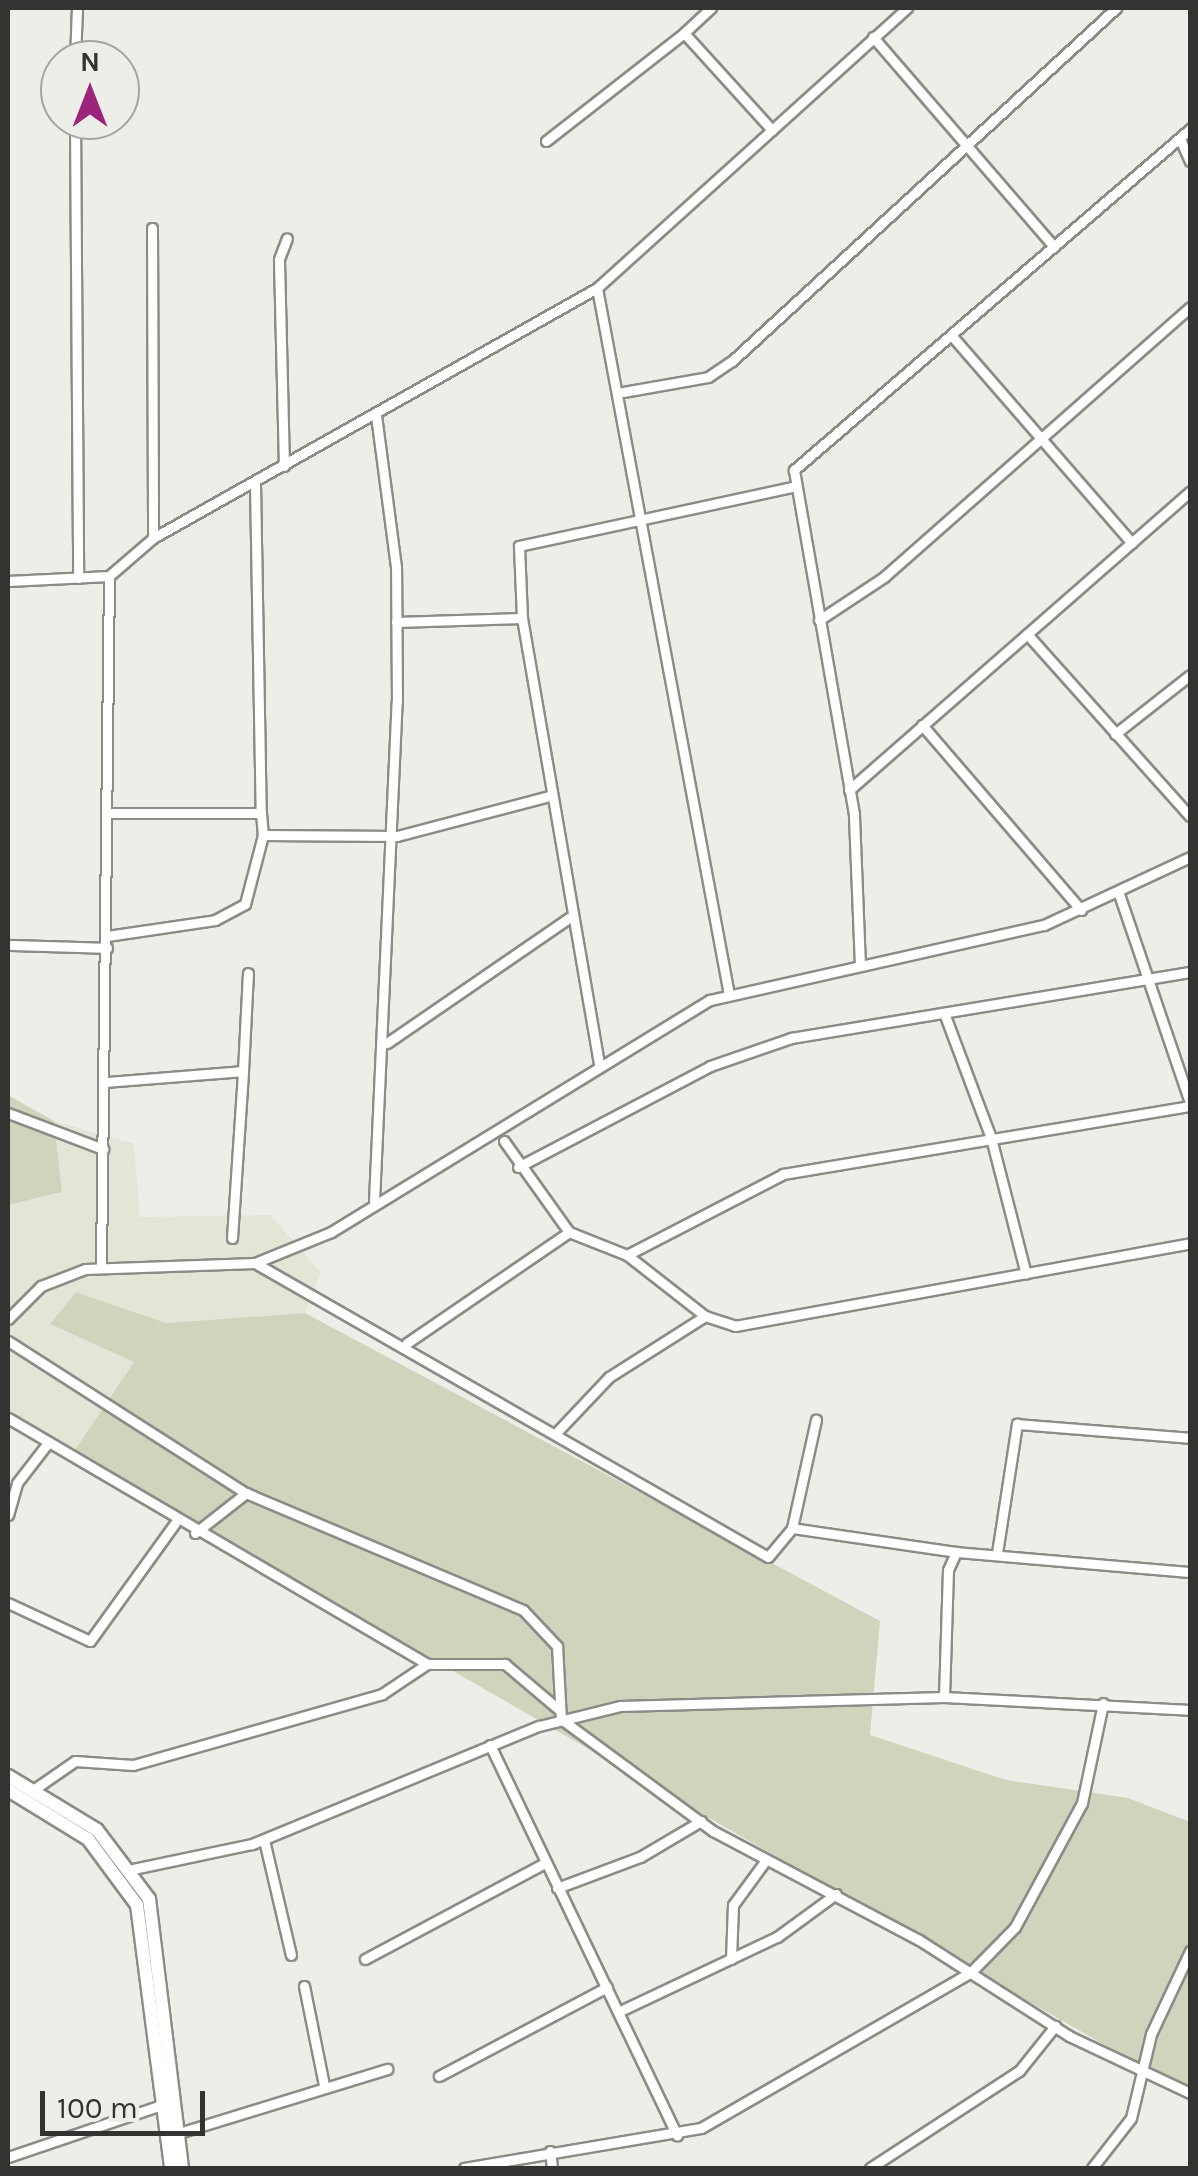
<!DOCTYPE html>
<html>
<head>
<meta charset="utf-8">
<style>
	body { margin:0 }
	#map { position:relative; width:1198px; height:2176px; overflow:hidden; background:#eeeee8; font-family:Karla,sans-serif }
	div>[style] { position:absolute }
	.built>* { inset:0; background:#e3e5d7 }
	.green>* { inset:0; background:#d1d4bc }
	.roads { filter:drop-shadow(2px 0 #8c8c87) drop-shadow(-2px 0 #8c8c87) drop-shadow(0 2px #8c8c87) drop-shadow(0 -2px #8c8c87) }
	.minor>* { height:9px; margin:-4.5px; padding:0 4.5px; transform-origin:4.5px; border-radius:4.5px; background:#fff }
	.secondary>* { height:12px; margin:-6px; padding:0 6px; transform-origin:6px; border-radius:6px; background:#fff }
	span { translate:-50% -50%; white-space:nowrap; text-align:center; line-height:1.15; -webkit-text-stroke:10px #eeeee8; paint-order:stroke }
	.frame { position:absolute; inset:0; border:10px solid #333431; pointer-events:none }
	.north { position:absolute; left:40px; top:40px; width:100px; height:100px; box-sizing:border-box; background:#eeeee8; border:2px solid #a3a49f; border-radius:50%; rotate:0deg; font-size:28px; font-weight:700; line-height:40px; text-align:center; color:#333431 }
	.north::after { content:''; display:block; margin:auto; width:35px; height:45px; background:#9d247b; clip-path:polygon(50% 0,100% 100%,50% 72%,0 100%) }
	.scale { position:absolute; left:40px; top:2091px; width:165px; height:45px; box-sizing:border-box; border:5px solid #333431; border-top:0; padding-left:12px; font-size:30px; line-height:35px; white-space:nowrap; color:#333431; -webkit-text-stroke:8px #eeeee8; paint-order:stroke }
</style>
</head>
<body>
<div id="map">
	<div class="built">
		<i style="clip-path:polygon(54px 1121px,134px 1144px,140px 1217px,270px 1215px,321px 1272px,305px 1313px,166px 1323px,76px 1292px,50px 1324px,134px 1362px,73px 1453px,8px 1411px,8px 1205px,62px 1192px)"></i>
	</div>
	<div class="green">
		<i style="clip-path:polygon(8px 1095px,54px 1121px,62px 1192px,8px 1205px)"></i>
		<i style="clip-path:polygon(76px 1292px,166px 1323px,305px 1313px,880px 1621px,870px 1735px,1006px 1780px,1128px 1798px,1190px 1822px,1190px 2094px,73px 1453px,134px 1362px,50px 1324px)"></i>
	</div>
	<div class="roads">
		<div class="minor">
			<i style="left:684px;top:33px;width:37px;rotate:-43deg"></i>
			<i style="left:873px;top:37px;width:277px;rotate:49.2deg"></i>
			<i style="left:75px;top:60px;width:52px;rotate:-87.8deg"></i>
			<i style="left:75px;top:120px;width:458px;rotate:89.6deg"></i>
			<i style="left:1180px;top:139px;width:24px;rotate:66deg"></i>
			<i style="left:546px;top:141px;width:175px;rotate:-38deg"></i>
			<i style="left:684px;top:33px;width:131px;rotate:47.8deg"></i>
			<i style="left:152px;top:228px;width:310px;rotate:89.8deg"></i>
			<i style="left:597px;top:288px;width:719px;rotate:79.42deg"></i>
			<i style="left:952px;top:336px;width:274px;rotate:49deg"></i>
			<i style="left:623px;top:392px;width:86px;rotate:-10deg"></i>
			<i style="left:708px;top:377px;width:29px;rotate:-34deg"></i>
			<i style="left:732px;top:361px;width:522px;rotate:-42.59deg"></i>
			<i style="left:284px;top:466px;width:207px;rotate:-91.4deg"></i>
			<i style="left:279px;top:259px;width:22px;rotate:-69deg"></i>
			<i style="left:255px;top:483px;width:330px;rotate:89deg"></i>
			<i style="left:8px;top:581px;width:101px;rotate:-2.8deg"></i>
			<i style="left:109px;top:576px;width:58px;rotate:-40.8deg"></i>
			<i style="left:153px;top:538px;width:510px;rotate:-29.38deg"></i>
			<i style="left:597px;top:288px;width:418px;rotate:-42.1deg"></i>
			<i style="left:522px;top:618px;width:72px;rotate:-92.4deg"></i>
			<i style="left:519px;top:546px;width:280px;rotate:-12.2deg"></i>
			<i style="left:819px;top:620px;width:78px;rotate:-33.5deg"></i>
			<i style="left:884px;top:577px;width:408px;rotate:-41.4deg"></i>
			<i style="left:396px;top:622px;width:126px;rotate:-1.8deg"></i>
			<i style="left:522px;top:618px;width:452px;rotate:80.2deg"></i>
			<i style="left:1027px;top:634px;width:244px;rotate:48.2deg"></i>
			<i style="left:922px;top:725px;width:244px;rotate:49.3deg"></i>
			<i style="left:1115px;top:734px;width:95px;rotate:-38.2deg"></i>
			<i style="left:849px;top:790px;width:453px;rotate:-41.2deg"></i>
			<i style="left:112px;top:813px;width:149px"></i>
			<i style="left:261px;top:813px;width:22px;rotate:85deg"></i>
			<i style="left:263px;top:835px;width:134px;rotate:0.4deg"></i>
			<i style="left:397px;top:836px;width:157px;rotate:-14.7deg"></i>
			<i style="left:1119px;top:894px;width:221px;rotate:71.2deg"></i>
			<i style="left:107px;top:936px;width:109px;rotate:-8.4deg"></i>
			<i style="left:215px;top:920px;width:34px;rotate:-28deg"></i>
			<i style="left:245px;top:904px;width:71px;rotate:-75.4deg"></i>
			<i style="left:8px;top:945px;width:99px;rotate:1.7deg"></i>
			<i style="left:860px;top:966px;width:152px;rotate:-92.3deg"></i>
			<i style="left:854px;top:814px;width:349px;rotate:-99.9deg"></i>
			<i style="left:794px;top:470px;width:523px;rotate:-40.73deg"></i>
			<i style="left:944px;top:1013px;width:134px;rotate:69.4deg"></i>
			<i style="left:991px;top:1138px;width:140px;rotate:75.6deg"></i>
			<i style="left:387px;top:1043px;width:221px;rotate:-34.5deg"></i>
			<i style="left:106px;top:1082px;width:137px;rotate:-4.6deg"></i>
			<i style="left:243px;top:1071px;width:98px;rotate:-87.1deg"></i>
			<i style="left:8px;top:1113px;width:102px;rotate:20.8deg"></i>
			<i style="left:504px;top:1141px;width:112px;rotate:54.5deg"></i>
			<i style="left:569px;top:1232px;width:62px;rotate:21.6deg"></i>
			<i style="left:627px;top:1255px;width:99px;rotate:38deg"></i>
			<i style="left:705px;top:1316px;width:32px;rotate:18deg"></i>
			<i style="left:735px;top:1326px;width:463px;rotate:-10.3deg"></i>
			<i style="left:518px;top:1167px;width:217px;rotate:-27.7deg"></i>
			<i style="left:710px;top:1066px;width:86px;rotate:-19.1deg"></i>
			<i style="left:791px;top:1038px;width:404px;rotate:-9.4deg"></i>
			<i style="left:374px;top:1201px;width:500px;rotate:-87.4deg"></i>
			<i style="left:397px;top:702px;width:135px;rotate:-90.4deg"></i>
			<i style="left:396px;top:567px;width:153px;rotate:-97.5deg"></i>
			<i style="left:232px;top:1238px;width:167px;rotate:-86.2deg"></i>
			<i style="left:627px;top:1255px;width:176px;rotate:-27.4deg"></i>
			<i style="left:783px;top:1174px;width:413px;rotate:-9.5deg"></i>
			<i style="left:255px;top:1263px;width:591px;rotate:29.82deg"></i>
			<i style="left:768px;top:1557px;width:38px;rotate:-50deg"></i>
			<i style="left:792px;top:1528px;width:111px;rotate:-77.5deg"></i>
			<i style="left:101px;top:1268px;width:692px;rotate:-89.34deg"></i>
			<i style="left:8px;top:1319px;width:47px;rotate:-45deg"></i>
			<i style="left:41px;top:1286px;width:47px;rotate:-21.1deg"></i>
			<i style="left:85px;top:1269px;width:170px;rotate:-2deg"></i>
			<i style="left:255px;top:1263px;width:82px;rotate:-22.2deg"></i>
			<i style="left:331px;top:1232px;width:444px;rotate:-31.5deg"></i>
			<i style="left:710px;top:1000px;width:342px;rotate:-12.7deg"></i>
			<i style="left:1044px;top:925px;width:161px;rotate:-25deg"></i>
			<i style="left:8px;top:1341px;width:282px;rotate:32.6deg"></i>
			<i style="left:246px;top:1493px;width:301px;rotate:22.9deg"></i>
			<i style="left:523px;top:1610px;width:50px;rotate:46.6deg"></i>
			<i style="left:557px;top:1646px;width:73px;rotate:86.9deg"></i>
			<i style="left:561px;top:1719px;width:189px;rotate:36.4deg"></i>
			<i style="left:713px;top:1831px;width:233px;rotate:27.9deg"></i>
			<i style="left:919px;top:1940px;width:178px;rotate:32.6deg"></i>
			<i style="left:1069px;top:2036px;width:134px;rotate:25.2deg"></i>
			<i style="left:407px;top:1343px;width:196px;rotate:-34.4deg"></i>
			<i style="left:8px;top:1418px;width:486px;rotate:30.4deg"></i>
			<i style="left:427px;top:1664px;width:78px"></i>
			<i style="left:505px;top:1664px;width:70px;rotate:40.3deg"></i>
			<i style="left:555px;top:1434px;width:79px;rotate:-46.5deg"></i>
			<i style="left:609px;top:1377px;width:114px;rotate:-32.4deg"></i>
			<i style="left:8px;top:1515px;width:33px;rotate:-74deg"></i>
			<i style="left:17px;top:1483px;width:49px;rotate:-52.4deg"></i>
			<i style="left:792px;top:1528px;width:166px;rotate:8.3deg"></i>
			<i style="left:195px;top:1533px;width:65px;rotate:-38.1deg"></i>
			<i style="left:997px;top:1553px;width:131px;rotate:-81.2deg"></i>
			<i style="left:1017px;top:1424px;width:174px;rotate:4.6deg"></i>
			<i style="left:8px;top:1603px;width:90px;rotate:24.9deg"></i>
			<i style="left:90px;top:1641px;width:145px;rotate:-54.2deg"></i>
			<i style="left:944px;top:1697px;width:127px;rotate:-88.2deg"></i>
			<i style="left:948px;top:1570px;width:20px;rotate:-66deg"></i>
			<i style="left:956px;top:1552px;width:235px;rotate:4.9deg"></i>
			<i style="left:490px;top:1745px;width:433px;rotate:64.4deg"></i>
			<i style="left:33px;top:1790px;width:51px;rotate:-34.6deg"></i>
			<i style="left:75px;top:1761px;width:58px;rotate:3.9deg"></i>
			<i style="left:133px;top:1765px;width:259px;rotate:-15.9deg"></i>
			<i style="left:382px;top:1694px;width:54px;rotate:-33.7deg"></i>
			<i style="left:264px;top:1840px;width:118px;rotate:76.8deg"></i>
			<i style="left:133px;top:1869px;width:122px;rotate:-11.9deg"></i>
			<i style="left:252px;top:1844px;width:310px;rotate:-22.4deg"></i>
			<i style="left:539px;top:1726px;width:83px;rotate:-13.9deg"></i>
			<i style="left:620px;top:1706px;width:324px;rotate:-1.6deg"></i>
			<i style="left:944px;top:1697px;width:246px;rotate:3deg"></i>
			<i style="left:557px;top:1888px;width:89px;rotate:-20.5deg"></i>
			<i style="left:640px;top:1857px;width:71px;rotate:-30.5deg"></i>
			<i style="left:365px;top:1959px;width:202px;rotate:-28.1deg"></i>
			<i style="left:731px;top:1959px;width:54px;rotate:-87.9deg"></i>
			<i style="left:733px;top:1905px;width:51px;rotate:-53.8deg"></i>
			<i style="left:304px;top:1986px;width:101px;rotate:78.6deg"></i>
			<i style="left:618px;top:2012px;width:176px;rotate:-25.3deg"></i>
			<i style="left:777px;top:1937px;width:73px;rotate:-36.1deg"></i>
			<i style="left:439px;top:2076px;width:190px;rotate:-27.9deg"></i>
			<i style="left:179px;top:2133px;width:218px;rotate:-17.1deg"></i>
			<i style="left:550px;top:2151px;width:17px;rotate:83deg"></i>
			<i style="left:8px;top:2157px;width:166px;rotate:-18.7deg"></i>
			<i style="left:464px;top:2168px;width:240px;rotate:-9.6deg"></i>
			<i style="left:701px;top:2128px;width:310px;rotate:-30deg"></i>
			<i style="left:970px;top:1973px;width:64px;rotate:-45.6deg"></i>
			<i style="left:1015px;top:1927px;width:141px;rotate:-61.6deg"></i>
			<i style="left:1082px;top:1803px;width:102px;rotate:-78.1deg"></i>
			<i style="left:870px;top:2168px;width:178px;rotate:-33.1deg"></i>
			<i style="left:1019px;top:2071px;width:58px;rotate:-51.3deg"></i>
			<i style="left:1092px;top:2168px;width:63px;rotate:-52deg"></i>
			<i style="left:1131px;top:2118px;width:86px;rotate:-76.6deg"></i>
			<i style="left:1151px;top:2034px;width:92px;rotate:-64.8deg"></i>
		</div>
		<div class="secondary">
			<i style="left:8px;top:1776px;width:104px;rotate:31.2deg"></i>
			<i style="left:97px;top:1830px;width:86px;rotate:53deg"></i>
			<i style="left:149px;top:1899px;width:271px;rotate:83deg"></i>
			<i style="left:8px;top:1790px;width:94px;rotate:31.5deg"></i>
			<i style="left:88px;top:1839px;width:82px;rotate:53.4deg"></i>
			<i style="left:137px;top:1905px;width:265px;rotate:82.6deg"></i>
		</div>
	</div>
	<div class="frame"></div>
	<div class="north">N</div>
	<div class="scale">100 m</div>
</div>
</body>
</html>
